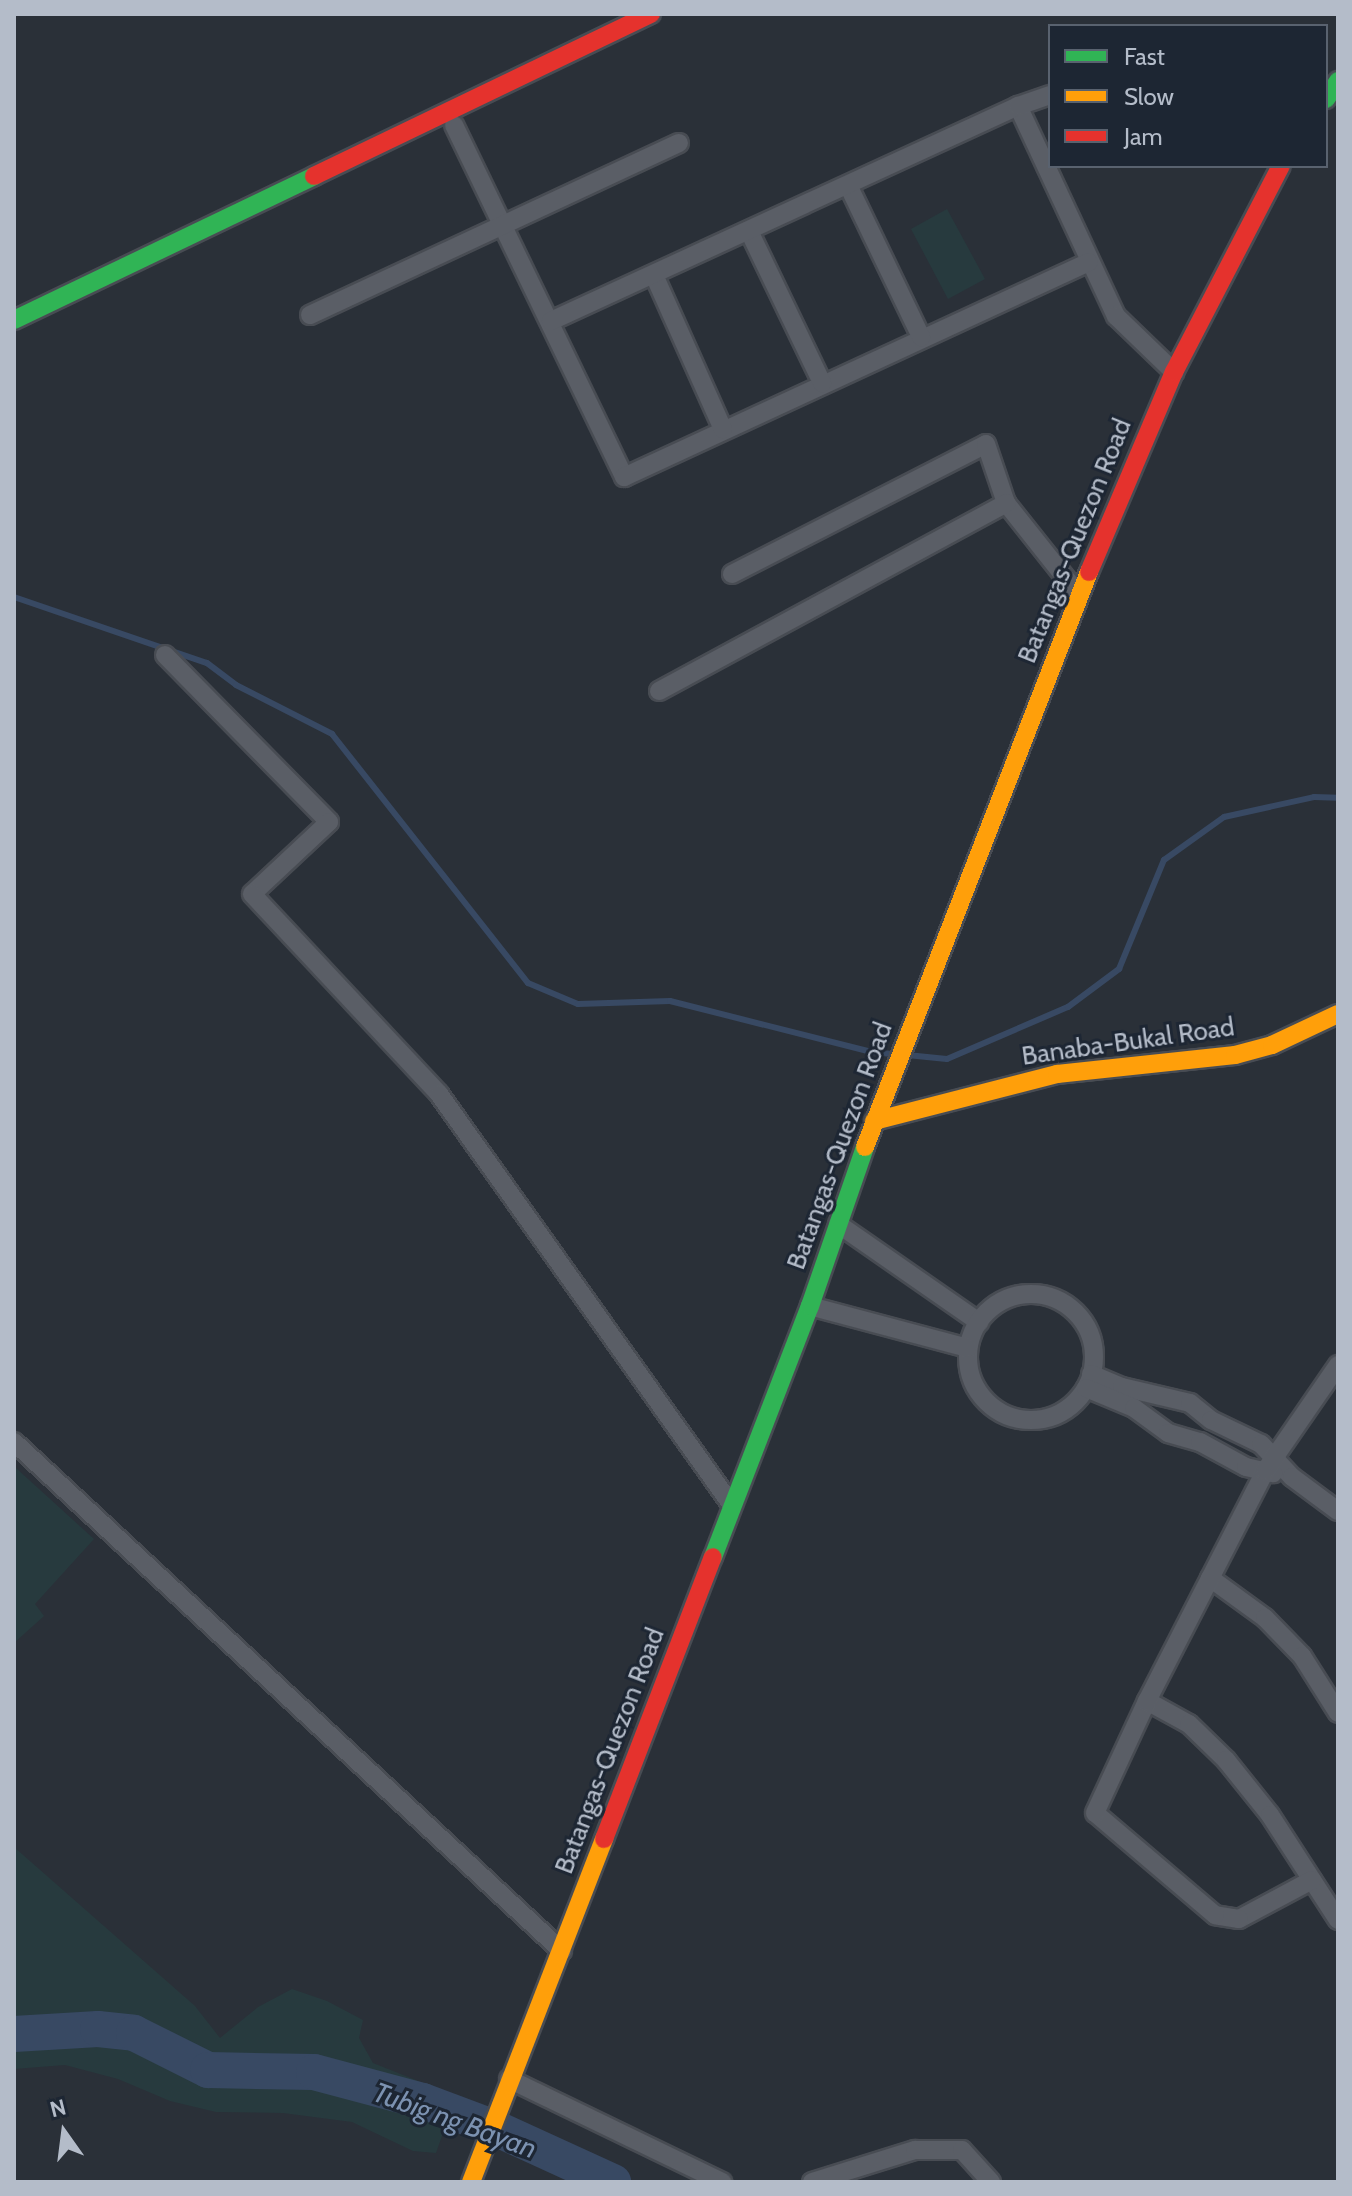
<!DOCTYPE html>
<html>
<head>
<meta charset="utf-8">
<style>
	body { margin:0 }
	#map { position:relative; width:1352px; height:2196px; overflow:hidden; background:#2a3038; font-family:Cabin,sans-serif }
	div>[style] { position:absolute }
	.green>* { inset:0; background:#273a3e }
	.stream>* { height:6px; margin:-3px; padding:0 3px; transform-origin:3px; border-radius:3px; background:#384963 }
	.river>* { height:36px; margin:-18px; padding:0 18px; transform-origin:18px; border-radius:18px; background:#384963 }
	.roads { filter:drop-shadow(2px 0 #484c53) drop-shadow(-2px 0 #484c53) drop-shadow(0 2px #484c53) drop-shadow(0 -2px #484c53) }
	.street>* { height:18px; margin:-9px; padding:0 9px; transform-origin:9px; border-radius:9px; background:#5a5e66 }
	.street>.ring { margin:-9px; padding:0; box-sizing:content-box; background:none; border:18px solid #5a5e66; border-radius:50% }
	.fast>* { height:18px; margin:-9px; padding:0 9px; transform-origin:9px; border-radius:9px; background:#30b455 }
	.slow>* { height:18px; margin:-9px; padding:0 9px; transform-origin:9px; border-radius:9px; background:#ff9f0a }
	.jam>* { height:18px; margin:-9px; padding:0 9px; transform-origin:9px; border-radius:9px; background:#e5322d }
	span { translate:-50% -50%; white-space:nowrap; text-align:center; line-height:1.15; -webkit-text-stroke:6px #1d2633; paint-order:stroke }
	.street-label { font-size:26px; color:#b4bcc9 }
	.water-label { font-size:28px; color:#7c92b1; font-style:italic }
	.frame { position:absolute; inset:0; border:16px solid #b4bcc9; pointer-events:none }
	.legend { position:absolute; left:1048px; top:24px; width:280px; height:144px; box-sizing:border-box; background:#1d2633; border:2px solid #59626f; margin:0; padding:10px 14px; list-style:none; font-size:24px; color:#b4bcc9 }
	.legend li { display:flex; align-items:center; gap:16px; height:40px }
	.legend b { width:40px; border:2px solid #59626f }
	.north { position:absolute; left:24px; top:2092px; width:80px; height:80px; -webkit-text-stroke:6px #1d2633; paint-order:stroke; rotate:346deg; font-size:22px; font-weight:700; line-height:32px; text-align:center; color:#b4bcc9 }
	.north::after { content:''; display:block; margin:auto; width:28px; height:36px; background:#b4bcc9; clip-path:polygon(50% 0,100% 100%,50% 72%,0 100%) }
</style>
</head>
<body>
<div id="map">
	<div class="green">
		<i style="clip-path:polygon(947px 209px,985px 279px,948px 299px,911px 229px)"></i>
		<i style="clip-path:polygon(16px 1468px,94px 1539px,35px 1604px,44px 1616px,14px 1643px)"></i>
		<i style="clip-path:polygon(14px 1847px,195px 2006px,220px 2038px,258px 2007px,292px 1989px,327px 2001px,363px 2020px,359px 2038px,373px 2063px,456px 2096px,436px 2153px,413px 2151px,352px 2122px,283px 2113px,216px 2112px,170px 2101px,118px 2079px,65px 2065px,14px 2069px)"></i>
	</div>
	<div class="stream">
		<i style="left:14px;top:597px;width:204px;rotate:18.9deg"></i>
		<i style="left:207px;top:663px;width:36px;rotate:37deg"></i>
		<i style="left:236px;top:685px;width:108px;rotate:27deg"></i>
		<i style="left:332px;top:734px;width:317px;rotate:51.8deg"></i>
		<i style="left:528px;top:983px;width:54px;rotate:22.8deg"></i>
		<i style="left:578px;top:1004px;width:92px;rotate:-1.9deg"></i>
		<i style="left:670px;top:1001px;width:208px;rotate:14.2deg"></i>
		<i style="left:872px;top:1052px;width:20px;rotate:6deg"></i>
		<i style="left:907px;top:1055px;width:40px;rotate:5.7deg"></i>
		<i style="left:947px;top:1059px;width:132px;rotate:-23.3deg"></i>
		<i style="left:1068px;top:1007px;width:64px;rotate:-36.7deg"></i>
		<i style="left:1119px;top:969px;width:118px;rotate:-67.6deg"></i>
		<i style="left:1164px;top:860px;width:74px;rotate:-35.6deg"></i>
		<i style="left:1224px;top:817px;width:92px;rotate:-12.5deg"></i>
		<i style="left:1314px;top:797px;width:24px;rotate:2deg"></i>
	</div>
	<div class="river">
		<i style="left:14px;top:2034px;width:84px;rotate:-3.4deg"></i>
		<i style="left:98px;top:2029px;width:36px;rotate:6deg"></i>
		<i style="left:134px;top:2033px;width:83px;rotate:26.6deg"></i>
		<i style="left:208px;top:2070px;width:106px;rotate:1.1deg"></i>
		<i style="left:314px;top:2072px;width:113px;rotate:14.9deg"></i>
		<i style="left:423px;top:2101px;width:77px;rotate:20.6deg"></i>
		<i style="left:495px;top:2128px;width:130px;rotate:24.6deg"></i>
	</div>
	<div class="roads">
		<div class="street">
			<i style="left:1018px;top:106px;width:232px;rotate:65deg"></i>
			<i style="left:1116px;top:316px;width:81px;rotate:44deg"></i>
			<i style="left:454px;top:125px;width:391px;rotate:64.2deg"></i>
			<i style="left:624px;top:477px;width:512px;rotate:-24.81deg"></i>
			<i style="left:848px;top:185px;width:169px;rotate:64.3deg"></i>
			<i style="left:749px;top:231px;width:169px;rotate:64.3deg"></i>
			<i style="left:654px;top:275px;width:169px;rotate:65.9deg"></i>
			<i style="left:310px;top:315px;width:407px;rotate:-25deg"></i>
			<i style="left:551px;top:321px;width:514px;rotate:-24.72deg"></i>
			<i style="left:1018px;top:106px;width:34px;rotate:-19deg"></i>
			<i style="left:732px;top:574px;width:285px;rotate:-27.1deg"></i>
			<i style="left:986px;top:444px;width:62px;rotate:71.3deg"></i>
			<i style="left:1006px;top:503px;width:117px;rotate:51.6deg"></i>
			<i style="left:165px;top:655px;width:234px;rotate:45.5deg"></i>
			<i style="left:329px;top:822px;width:105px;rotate:136.9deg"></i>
			<i style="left:252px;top:894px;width:274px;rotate:46.9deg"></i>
			<i style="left:439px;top:1094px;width:503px;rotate:54.54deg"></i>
			<i style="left:659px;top:691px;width:395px;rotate:-28.4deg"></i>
			<i style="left:838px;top:1224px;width:172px;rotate:34.8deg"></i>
			<i class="ring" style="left:968px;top:1294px;width:108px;height:108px"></i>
			<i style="left:810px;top:1306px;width:163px;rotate:14.9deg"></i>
			<i style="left:1091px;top:1374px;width:34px;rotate:23deg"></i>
			<i style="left:1122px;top:1387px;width:70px;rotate:13.2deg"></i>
			<i style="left:1190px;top:1403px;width:27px;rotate:39deg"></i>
			<i style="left:1211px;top:1420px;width:55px;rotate:25.6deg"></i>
			<i style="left:1261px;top:1444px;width:45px;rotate:46.8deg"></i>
			<i style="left:1292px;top:1477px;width:57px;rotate:36.5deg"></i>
			<i style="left:1086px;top:1388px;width:52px;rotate:22.6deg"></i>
			<i style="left:1134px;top:1408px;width:42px;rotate:36.3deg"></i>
			<i style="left:1168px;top:1433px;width:33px;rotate:16deg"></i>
			<i style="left:1200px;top:1442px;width:52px;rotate:28.5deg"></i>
			<i style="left:1246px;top:1467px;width:28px;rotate:13deg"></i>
			<i style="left:14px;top:1442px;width:748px;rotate:42.89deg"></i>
			<i style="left:1210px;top:1578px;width:68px;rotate:36deg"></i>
			<i style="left:1265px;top:1618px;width:53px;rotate:45.8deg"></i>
			<i style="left:1302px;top:1656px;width:67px;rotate:57.7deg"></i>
			<i style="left:1147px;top:1701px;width:48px;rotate:28.7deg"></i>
			<i style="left:1189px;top:1724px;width:52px;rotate:44.2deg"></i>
			<i style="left:1226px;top:1760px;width:70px;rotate:51.3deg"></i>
			<i style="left:1270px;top:1815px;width:125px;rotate:57.1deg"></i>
			<i style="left:1312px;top:1880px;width:83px;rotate:151.9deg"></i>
			<i style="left:1239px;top:1919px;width:24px;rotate:-171deg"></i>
			<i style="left:1215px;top:1915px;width:157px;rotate:-139.6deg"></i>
			<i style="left:1095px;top:1813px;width:123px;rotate:-65.1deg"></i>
			<i style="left:1147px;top:1701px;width:259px;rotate:-62.8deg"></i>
			<i style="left:1265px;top:1471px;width:129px;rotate:-55.4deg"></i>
			<i style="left:509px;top:2079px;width:237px;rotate:25.8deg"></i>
			<i style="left:812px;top:2182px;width:108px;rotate:-17.3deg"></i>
			<i style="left:915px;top:2150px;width:47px"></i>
			<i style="left:962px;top:2150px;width:43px;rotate:47.8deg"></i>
		</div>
		<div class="fast">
			<i style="left:1326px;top:99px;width:22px;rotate:-56deg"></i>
			<i style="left:14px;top:320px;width:333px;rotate:-25.6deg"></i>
			<i style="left:713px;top:1557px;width:269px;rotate:-68.9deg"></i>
			<i style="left:810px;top:1306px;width:168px;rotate:-70.9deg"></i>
		</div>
		<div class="slow">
			<i style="left:874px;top:1121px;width:189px;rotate:-14.4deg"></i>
			<i style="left:1057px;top:1074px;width:179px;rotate:-6.1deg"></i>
			<i style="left:1235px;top:1055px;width:38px;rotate:-15deg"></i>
			<i style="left:1272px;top:1045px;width:73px;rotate:-25.2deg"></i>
			<i style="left:865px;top:1147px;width:617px;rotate:-68.72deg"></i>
			<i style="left:471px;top:2182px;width:368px;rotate:-68.8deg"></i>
		</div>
		<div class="jam">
			<i style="left:314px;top:176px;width:374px;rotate:-25.7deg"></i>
			<i style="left:1089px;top:572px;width:217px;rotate:-67deg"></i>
			<i style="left:1174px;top:372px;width:232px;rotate:-62.6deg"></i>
			<i style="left:604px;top:1839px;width:302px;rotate:-68.9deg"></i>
		</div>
	</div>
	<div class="street-label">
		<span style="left:1075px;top:541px;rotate:-68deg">Batangas-Quezon Road</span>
		<span style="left:1128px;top:1042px;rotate:-8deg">Banaba-Bukal Road</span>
		<span style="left:840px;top:1146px;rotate:-70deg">Batangas-Quezon Road</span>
		<span style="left:610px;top:1751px;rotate:-69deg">Batangas-Quezon Road</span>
	</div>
	<div class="water-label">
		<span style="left:455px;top:2120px;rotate:20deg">Tubig ng Bayan</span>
	</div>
	<div class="frame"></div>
	<ul class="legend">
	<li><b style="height:10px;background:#30b455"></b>Fast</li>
	<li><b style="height:10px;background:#ff9f0a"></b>Slow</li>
	<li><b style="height:10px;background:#e5322d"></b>Jam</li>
	</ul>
	<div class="north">N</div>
</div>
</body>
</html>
